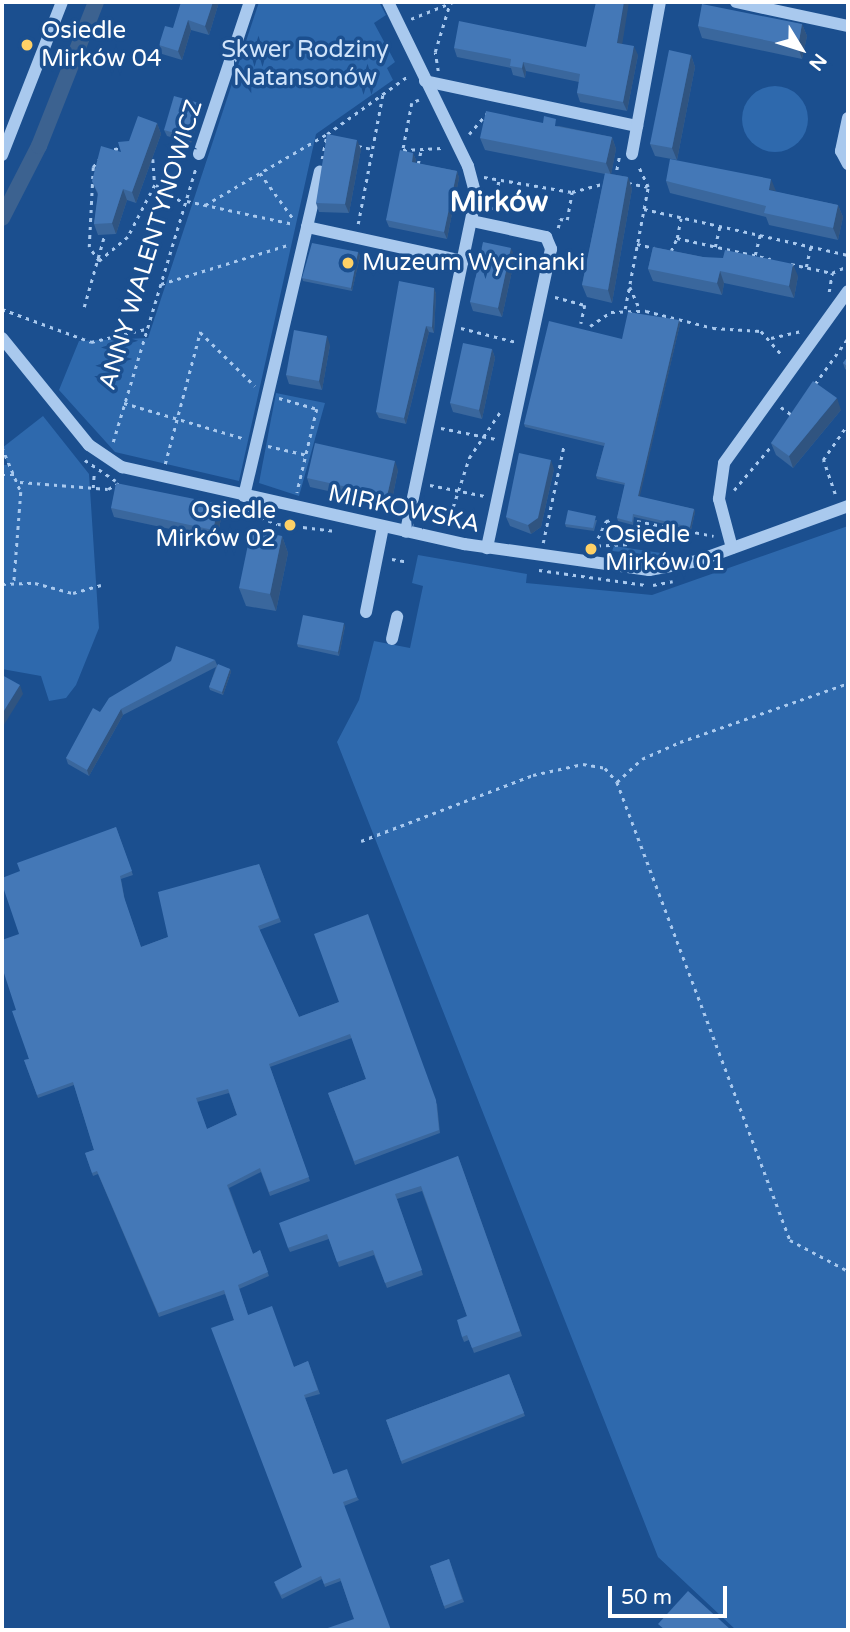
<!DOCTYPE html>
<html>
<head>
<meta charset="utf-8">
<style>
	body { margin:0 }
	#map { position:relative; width:850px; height:1632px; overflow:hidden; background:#1b4f8f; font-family:"Varela Round",sans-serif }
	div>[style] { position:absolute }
	.green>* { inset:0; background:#2e69ad }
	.round { border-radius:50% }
	.canal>* { height:16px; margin:-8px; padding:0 8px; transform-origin:8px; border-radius:8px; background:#3c6290 }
	.path>* { height:2.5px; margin-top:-1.25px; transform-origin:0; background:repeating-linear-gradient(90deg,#a9c9ee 0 3.5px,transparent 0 8.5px) }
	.minor>* { height:12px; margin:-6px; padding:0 6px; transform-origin:6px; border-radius:6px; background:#a9c9ee }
	.wall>* { inset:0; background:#3a679d }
	.shaded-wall>* { inset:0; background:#305480 }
	.building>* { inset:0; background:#4478b7 }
	.dots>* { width:19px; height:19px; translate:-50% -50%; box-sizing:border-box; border:4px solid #1b4f8f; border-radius:50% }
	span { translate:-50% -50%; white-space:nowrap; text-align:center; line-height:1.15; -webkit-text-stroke:7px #1b4f8f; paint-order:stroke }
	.poi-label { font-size:24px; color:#fff }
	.left { translate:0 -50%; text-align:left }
	.right { translate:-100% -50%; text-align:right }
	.park-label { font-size:24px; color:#cfe3fa }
	.street-label { font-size:24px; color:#fff }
	.quarter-label { font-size:28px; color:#fff; font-weight:700 }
	.frame { position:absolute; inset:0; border:4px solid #fff; pointer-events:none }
	.north { position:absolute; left:766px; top:14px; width:70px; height:70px; -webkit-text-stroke:5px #1b4f8f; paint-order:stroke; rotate:128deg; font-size:19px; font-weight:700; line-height:28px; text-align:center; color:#fff }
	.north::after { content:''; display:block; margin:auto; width:24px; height:32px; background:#fff; clip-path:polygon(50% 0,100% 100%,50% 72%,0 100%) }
	.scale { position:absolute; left:608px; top:1586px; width:119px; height:32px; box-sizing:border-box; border:4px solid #fff; border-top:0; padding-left:9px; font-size:21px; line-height:24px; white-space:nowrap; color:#fff; -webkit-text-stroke:5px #1b4f8f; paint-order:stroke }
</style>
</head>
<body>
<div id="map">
	<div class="green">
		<i style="clip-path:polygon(259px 2px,379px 2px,386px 15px,374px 23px,395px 62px,387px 68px,393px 80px,316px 134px,239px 481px,115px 452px,59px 390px,79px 341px,148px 338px)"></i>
		<i class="round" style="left:742px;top:86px;width:66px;height:66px"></i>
		<i style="clip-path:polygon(276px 393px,325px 403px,299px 496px,259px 483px)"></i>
		<i style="clip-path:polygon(43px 416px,89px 474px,99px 628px,76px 685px,66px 698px,49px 701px,41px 676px,2px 669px,2px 465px,8px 465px,2px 448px)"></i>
		<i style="clip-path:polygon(848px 526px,848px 1630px,736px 1630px,658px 1557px,337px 742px,359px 700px,374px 641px,410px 648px,423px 586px,412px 583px,418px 555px,527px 574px,526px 583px,652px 595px)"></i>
		<i style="clip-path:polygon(614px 546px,661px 553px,661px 556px,612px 551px)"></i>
	</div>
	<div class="canal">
		<i style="left:2px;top:218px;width:81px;rotate:-62.8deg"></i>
		<i style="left:39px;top:146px;width:155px;rotate:-68.4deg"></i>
	</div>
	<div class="path">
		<i style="left:411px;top:19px;width:45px;rotate:-22deg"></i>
		<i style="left:438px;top:71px;width:19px;rotate:-99deg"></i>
		<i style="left:435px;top:52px;width:51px;rotate:-73deg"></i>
		<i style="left:419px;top:100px;width:8px;rotate:157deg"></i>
		<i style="left:412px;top:103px;width:48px;rotate:100.8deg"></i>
		<i style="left:403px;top:150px;width:39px;rotate:-3deg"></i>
		<i style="left:469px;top:134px;width:29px;rotate:-49deg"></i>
		<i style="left:358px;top:146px;width:14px;rotate:12deg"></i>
		<i style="left:123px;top:147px;width:32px;rotate:22deg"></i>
		<i style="left:153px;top:159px;width:26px;rotate:86deg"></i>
		<i style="left:155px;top:185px;width:59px;rotate:117.4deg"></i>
		<i style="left:128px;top:237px;width:38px;rotate:140deg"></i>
		<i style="left:99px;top:261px;width:17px;rotate:-126deg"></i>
		<i style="left:89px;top:247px;width:80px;rotate:-87.1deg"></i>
		<i style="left:93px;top:167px;width:21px;rotate:-51deg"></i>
		<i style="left:106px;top:151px;width:17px;rotate:-13deg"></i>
		<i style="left:322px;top:159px;width:25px;rotate:-79deg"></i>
		<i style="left:327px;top:134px;width:100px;rotate:-35.6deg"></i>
		<i style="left:418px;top:164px;width:14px;rotate:-78deg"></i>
		<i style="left:260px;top:173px;width:59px;rotate:53.9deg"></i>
		<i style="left:484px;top:177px;width:89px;rotate:9.7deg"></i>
		<i style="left:572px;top:192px;width:34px;rotate:-15deg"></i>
		<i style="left:615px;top:178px;width:21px;rotate:-79deg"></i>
		<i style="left:628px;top:183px;width:20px;rotate:11deg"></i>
		<i style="left:156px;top:185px;width:35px;rotate:33deg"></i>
		<i style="left:187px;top:201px;width:108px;rotate:12.2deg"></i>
		<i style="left:205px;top:205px;width:141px;rotate:-30.2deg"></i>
		<i style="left:644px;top:209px;width:209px;rotate:12.7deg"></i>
		<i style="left:493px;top:210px;width:32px;rotate:-79deg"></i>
		<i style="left:358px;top:224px;width:133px;rotate:-79.2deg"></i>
		<i style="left:558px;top:228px;width:9px;rotate:-77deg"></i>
		<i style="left:560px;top:219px;width:7px;rotate:8deg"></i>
		<i style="left:567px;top:220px;width:28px;rotate:-80deg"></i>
		<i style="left:677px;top:238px;width:20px;rotate:-79deg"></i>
		<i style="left:637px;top:244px;width:18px;rotate:13deg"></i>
		<i style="left:715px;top:247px;width:22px;rotate:-77deg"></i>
		<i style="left:671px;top:251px;width:14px;rotate:-65deg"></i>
		<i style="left:677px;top:238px;width:96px;rotate:12.6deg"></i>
		<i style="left:755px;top:255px;width:21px;rotate:-76deg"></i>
		<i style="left:791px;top:264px;width:42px;rotate:12.4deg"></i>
		<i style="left:806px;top:267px;width:22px;rotate:-77deg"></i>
		<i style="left:161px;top:284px;width:133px;rotate:-17.1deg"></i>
		<i style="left:630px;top:287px;width:24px;rotate:66deg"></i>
		<i style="left:829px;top:292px;width:19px;rotate:-81deg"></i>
		<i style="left:832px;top:273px;width:17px;rotate:-24deg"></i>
		<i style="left:555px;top:297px;width:31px;rotate:15deg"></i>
		<i style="left:585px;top:305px;width:19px;rotate:102deg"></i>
		<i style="left:84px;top:307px;width:73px;rotate:-74.1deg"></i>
		<i style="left:2px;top:309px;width:95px;rotate:20.3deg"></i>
		<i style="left:91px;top:342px;width:56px;rotate:-13.5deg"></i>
		<i style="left:625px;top:309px;width:124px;rotate:-79.3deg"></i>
		<i style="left:648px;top:187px;width:23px;rotate:-115deg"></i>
		<i style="left:590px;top:326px;width:25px;rotate:-34deg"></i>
		<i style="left:611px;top:312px;width:35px;rotate:-2deg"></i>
		<i style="left:646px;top:311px;width:69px;rotate:14.2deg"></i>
		<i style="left:713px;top:328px;width:48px;rotate:3.6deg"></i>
		<i style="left:761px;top:331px;width:33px;rotate:49deg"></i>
		<i style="left:461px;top:328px;width:57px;rotate:14.3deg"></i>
		<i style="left:771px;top:338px;width:32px;rotate:-13deg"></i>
		<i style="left:815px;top:384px;width:57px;rotate:-54.3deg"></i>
		<i style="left:279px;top:398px;width:40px;rotate:16deg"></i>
		<i style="left:317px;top:409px;width:86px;rotate:103.4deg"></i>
		<i style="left:124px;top:403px;width:123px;rotate:16.5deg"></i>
		<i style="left:781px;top:407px;width:14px;rotate:36deg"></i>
		<i style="left:441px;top:428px;width:56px;rotate:11.3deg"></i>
		<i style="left:113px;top:442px;width:287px;rotate:-73.2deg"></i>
		<i style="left:268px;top:446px;width:39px;rotate:13deg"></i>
		<i style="left:2px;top:447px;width:49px;rotate:67.1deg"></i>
		<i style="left:21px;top:492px;width:92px;rotate:94.4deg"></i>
		<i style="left:85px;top:460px;width:37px;rotate:34deg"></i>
		<i style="left:165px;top:464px;width:137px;rotate:-75.1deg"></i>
		<i style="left:200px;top:332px;width:77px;rotate:44.5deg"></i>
		<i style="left:2px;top:475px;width:17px"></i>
		<i style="left:20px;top:482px;width:88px;rotate:4.5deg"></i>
		<i style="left:108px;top:489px;width:15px;rotate:-28deg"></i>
		<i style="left:430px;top:485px;width:56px;rotate:11.3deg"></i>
		<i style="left:93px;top:488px;width:16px;rotate:-86deg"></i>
		<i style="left:734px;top:490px;width:60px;rotate:-49.7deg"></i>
		<i style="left:835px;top:494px;width:36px;rotate:-109deg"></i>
		<i style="left:823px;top:460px;width:44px;rotate:-55.2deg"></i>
		<i style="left:245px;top:511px;width:35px;rotate:22deg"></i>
		<i style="left:278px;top:524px;width:58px;rotate:6.9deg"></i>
		<i style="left:440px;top:525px;width:22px;rotate:-54deg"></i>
		<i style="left:453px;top:507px;width:52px;rotate:-71.9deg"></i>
		<i style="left:469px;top:458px;width:59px;rotate:-56deg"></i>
		<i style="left:543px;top:543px;width:100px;rotate:-77.9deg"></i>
		<i style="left:589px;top:546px;width:42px;rotate:-2.7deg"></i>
		<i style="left:631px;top:544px;width:24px;rotate:-75deg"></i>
		<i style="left:637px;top:521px;width:78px;rotate:11deg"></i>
		<i style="left:594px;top:546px;width:28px;rotate:-64deg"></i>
		<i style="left:606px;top:521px;width:7px;rotate:-8deg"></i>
		<i style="left:392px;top:559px;width:17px;rotate:10deg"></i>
		<i style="left:539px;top:570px;width:108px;rotate:8deg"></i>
		<i style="left:2px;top:584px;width:33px;rotate:-2deg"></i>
		<i style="left:35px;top:583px;width:39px;rotate:15deg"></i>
		<i style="left:73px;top:593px;width:29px;rotate:-16deg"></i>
		<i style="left:653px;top:585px;width:20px;rotate:-11deg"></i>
		<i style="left:617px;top:782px;width:34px;rotate:-43deg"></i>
		<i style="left:642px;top:759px;width:42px;rotate:-24.1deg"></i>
		<i style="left:680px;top:742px;width:176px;rotate:-19.3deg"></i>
		<i style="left:361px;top:841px;width:184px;rotate:-21deg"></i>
		<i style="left:533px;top:775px;width:51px;rotate:-12.4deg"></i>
		<i style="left:583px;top:764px;width:22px;rotate:10deg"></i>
		<i style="left:605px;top:768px;width:18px;rotate:49deg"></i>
		<i style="left:617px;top:782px;width:490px;rotate:69.3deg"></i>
		<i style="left:790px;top:1240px;width:66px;rotate:28.1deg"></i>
	</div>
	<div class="minor">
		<i style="left:388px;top:2px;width:182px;rotate:64deg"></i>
		<i style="left:468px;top:166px;width:31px;rotate:75deg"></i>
		<i style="left:476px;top:196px;width:343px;rotate:101.8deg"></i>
		<i style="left:736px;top:2px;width:115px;rotate:12.1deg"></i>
		<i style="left:425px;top:81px;width:217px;rotate:12deg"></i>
		<i style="left:848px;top:118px;width:34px;rotate:102deg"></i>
		<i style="left:841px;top:151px;width:15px;rotate:62deg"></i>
		<i style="left:199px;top:154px;width:160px;rotate:-71.5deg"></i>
		<i style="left:632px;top:154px;width:155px;rotate:-79.6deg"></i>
		<i style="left:2px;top:155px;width:164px;rotate:-68.6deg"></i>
		<i style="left:472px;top:221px;width:76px;rotate:12.2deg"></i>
		<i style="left:546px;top:237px;width:13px;rotate:67deg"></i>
		<i style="left:551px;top:249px;width:306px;rotate:102.1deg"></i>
		<i style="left:307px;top:227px;width:57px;rotate:-76.9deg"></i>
		<i style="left:2px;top:338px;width:138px;rotate:50.9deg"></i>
		<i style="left:89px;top:445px;width:40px;rotate:34deg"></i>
		<i style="left:122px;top:467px;width:351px;rotate:12.7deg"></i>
		<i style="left:464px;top:544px;width:187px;rotate:8deg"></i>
		<i style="left:649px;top:570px;width:49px;rotate:-10.6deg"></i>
		<i style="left:697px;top:561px;width:161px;rotate:-20deg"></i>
		<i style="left:244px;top:496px;width:276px;rotate:-76.8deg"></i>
		<i style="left:307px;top:227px;width:160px;rotate:12.3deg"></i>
		<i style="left:732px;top:548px;width:51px;rotate:-104.9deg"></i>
		<i style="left:719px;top:499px;width:36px;rotate:-82deg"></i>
		<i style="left:724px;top:463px;width:212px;rotate:-54.2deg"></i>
		<i style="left:366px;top:612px;width:87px;rotate:-78.7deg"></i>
		<i style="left:392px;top:639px;width:23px;rotate:-77deg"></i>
	</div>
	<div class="wall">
		<i style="clip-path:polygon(219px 2px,209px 35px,191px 30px,182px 60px,162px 54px,159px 45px,173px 28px)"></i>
		<i style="clip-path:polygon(802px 24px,807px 36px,802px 59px,702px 38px,698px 26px)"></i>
		<i style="clip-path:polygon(622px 44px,638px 55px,627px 111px,580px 102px,577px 93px,579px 82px,526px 71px,525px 78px,513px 75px,511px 68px,457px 57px,454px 48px,586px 47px)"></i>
		<i style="clip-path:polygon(691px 55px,695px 67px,677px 160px,655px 156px,650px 144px)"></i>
		<i style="clip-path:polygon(199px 103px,201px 109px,191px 143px,167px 136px,164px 130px)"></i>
		<i style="clip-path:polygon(157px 123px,161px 134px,136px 203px,127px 200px,116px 234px,98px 235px,94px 224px,98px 195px,92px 181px,121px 152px,129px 141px)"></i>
		<i style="clip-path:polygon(559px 126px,612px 137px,616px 149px,611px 174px,628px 177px,632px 189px,612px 303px,587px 297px,582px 285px,605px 174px,485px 150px,480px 138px)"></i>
		<i style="clip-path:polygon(361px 149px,349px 213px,319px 212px,316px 203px)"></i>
		<i style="clip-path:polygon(413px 153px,416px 160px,415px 163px,457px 171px,459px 178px,447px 239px,389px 227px,386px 220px)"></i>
		<i style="clip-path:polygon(666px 181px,776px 192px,838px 205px,843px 217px,838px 240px,769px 225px,766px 217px,670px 193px)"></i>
		<i style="clip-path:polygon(653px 247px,798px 276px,794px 298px,724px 283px,722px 295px,653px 281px,648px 269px)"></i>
		<i style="clip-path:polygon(358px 252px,360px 256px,352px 291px,303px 281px,302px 278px)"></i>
		<i style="clip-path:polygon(515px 257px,502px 317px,473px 311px,470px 302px)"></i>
		<i style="clip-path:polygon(434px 288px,436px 294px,434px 333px,429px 332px,406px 424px,379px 418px,376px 412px)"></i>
		<i style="clip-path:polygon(679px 320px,680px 324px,639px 497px,694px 509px,695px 512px,691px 530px,634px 517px,633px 525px,618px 521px,617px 518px,625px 485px,597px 479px,596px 476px,604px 446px,525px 427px,524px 424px,622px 339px)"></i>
		<i style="clip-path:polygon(330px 345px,322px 390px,289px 384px,286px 375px)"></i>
		<i style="clip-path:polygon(492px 349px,495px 358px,482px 419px,453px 412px,450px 403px)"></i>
		<i style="clip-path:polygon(848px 356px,848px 371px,845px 369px,843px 363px)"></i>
		<i style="clip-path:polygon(841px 410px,793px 468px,776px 455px,771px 443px)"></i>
		<i style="clip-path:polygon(554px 469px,541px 527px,531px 534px,510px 526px,506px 517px)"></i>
		<i style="clip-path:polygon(398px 470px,391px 505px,310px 487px,307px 478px)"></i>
		<i style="clip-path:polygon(111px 508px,222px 513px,217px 539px,114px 517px)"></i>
		<i style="clip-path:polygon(597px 520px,594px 531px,566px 527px,565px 524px)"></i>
		<i style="clip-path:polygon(282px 536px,288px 553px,276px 611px,246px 606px,239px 588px)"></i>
		<i style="clip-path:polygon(345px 626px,339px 656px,298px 647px,297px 644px)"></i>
		<i style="clip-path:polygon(215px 660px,217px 665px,230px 669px,231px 672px,223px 695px,210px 690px,209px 687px,216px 667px,123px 715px,89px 776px,68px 764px,66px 758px,100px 712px)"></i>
		<i style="clip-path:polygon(evenodd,116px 827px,133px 875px,121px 879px,125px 901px,141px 947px,168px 937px,259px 864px,281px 922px,259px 930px,299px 1017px,339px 1002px,437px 1104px,440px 1133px,355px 1165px,328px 1093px,366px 1079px,352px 1038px,270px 1067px,310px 1181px,270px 1196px,261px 1172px,229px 1188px,253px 1254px,260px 1250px,269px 1276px,239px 1289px,248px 1315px,294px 1367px,308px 1361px,320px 1394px,305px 1398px,333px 1474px,357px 1497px,359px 1500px,344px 1506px,354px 1619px,341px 1581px,325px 1587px,322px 1579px,282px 1599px,275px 1585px,302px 1567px,234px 1320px,225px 1294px,159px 1317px,98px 1174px,93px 1176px,85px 1153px,94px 1150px,74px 1085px,38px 1098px,24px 1060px,29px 1059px,16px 1010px,19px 934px,20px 871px,116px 827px,229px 1093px,237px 1115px,207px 1129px,197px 1102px,229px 1093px)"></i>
		<i style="clip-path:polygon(458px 1156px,522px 1336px,474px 1353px,469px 1340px,464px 1342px,462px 1337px,467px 1316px,422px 1191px,397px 1199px,423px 1275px,387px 1288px,374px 1255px,339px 1267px,329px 1239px,290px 1252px,288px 1248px)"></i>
		<i style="clip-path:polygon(509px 1374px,525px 1416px,402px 1464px,386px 1420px)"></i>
		<i style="clip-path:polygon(449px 1559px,464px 1602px,445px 1609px,430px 1566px)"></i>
	</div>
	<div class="shaded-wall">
		<i style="clip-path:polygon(213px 2px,219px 2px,209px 35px,205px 26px)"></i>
		<i style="clip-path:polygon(624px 2px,629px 2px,621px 52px,617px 43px)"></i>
		<i style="clip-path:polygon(188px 20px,191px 30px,182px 60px,178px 51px)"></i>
		<i style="clip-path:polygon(802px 24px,807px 36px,802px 59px,798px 47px)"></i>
		<i style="clip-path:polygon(634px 46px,638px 55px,627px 111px,623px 102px)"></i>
		<i style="clip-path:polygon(691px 55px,695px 67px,677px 160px,672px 148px)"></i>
		<i style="clip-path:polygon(523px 62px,526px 71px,525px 78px,522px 68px)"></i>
		<i style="clip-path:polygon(199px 103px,201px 109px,191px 143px,189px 137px)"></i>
		<i style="clip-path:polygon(157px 123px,161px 134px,136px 203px,132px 192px)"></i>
		<i style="clip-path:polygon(612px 137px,616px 149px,611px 175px,606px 163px)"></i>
		<i style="clip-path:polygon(357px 140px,361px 149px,349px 213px,345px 204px)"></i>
		<i style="clip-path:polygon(413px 153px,416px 160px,414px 169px,412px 162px)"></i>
		<i style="clip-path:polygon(457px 171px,459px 178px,447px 239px,444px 232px)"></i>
		<i style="clip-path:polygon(628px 177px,632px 189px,612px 303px,608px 290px)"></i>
		<i style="clip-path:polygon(771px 179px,776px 191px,769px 190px)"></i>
		<i style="clip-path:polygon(123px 189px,127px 200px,116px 234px,112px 223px)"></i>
		<i style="clip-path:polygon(838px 205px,843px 217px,838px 240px,833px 228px)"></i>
		<i style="clip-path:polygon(511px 248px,515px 257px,502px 317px,498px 308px)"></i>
		<i style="clip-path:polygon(358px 252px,360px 256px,352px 291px,351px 288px)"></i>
		<i style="clip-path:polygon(793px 264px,798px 276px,794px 298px,789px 286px)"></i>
		<i style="clip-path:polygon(720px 271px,724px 283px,722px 295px,717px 283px)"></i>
		<i style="clip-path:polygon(434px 288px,436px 294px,434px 333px,432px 327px)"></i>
		<i style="clip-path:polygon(679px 320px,680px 324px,639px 500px,638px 496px)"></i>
		<i style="clip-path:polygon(426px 326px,429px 332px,406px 424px,404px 418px)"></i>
		<i style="clip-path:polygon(327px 336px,330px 345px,322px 390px,319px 381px)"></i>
		<i style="clip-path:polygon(492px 349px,495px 358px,482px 419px,479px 410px)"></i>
		<i style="clip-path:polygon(837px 398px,841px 410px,793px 468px,789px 456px)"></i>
		<i style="clip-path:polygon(551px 460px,554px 469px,541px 527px,531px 534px,528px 525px)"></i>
		<i style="clip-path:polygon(395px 461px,398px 470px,391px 505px,387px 496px)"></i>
		<i style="clip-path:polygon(219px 504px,222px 513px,217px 539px,213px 530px)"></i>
		<i style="clip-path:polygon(694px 509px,695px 512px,691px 530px,690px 527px)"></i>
		<i style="clip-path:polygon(282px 536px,288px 553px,276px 611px,270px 594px)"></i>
		<i style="clip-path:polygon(344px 623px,345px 626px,339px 656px,338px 652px)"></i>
		<i style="clip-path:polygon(230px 669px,231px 672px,223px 695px,222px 692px)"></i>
		<i style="clip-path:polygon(20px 685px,23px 694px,2px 728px,2px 714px)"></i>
		<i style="clip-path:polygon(121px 709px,123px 715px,89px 776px,87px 770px)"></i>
	</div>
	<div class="building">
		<i style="clip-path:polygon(181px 2px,213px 2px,205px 26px,188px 20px,178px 51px,159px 45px,165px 26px,173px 28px)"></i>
		<i style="clip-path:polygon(596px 2px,624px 2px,617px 43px,634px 46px,623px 102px,577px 93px,580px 74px,523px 62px,522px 68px,510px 66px,511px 59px,454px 48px,459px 21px,586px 47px)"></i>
		<i style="clip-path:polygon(702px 4px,802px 24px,798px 47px,698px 26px)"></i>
		<i style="clip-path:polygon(669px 50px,691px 55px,672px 148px,650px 144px)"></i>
		<i style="clip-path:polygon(174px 96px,199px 103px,189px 137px,164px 130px)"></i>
		<i style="clip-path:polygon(486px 111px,543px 123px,544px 116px,556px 119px,555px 126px,612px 137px,606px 163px,480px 138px)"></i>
		<i style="clip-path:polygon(138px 116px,157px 123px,132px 192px,123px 189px,112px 223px,94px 224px,98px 193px,92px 181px,101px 146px,121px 152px,118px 142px,129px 141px)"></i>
		<i style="clip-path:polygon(327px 134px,357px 140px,345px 204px,316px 203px)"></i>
		<i style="clip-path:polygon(400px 150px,413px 153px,412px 162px,457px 171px,444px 232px,386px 220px)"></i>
		<i style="clip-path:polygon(670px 159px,771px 179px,769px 190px,838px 205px,833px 228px,764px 213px,766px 206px,666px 181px)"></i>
		<i style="clip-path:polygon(605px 173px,628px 177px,608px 290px,582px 285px)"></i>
		<i style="clip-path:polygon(483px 242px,511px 248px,498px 308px,470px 302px)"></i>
		<i style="clip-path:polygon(312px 243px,358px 252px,351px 288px,302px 278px)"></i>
		<i style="clip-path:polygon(653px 247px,703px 257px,723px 258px,725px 250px,793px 264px,789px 286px,720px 271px,717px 283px,648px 269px)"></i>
		<i style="clip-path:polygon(399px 281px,434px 288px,432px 327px,426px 326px,404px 418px,376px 412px)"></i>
		<i style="clip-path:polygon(628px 312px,679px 320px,638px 496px,694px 509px,690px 527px,633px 514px,632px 522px,617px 518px,625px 483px,596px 476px,605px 443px,524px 424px,549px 321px,622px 339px)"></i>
		<i style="clip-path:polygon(294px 330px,327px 336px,319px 381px,286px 375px)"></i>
		<i style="clip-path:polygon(463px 343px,492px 349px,479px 410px,450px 403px)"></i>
		<i style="clip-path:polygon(848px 356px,848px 367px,843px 363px)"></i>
		<i style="clip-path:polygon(813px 381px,837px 398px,789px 456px,771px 443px)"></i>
		<i style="clip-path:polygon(315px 443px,395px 461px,387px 496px,307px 478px)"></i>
		<i style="clip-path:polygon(519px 453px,551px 460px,538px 518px,528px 525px,506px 517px)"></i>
		<i style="clip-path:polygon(116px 483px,219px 504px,213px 530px,111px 508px)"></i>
		<i style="clip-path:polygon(568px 510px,596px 516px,593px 528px,565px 524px)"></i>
		<i style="clip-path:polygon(251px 530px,282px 536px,270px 594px,239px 588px)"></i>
		<i style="clip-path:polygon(303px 615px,344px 623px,338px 652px,297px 644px)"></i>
		<i style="clip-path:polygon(176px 646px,215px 660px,121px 709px,87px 770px,66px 758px,93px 708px,100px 712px,109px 698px,171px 661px)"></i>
		<i style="clip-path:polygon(218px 664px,230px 669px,222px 692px,209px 687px)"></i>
		<i style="clip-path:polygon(2px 675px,20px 685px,2px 714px)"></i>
		<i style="clip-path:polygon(evenodd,116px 827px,132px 871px,120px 876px,124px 897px,141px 947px,168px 937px,158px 892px,259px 864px,279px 918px,258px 926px,299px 1017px,339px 1002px,314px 934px,368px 914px,436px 1100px,439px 1130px,354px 1161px,328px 1093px,366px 1079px,350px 1034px,269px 1064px,309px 1177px,269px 1192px,260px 1168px,227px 1185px,253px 1254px,260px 1250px,268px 1272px,238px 1285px,248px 1315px,272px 1306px,294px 1367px,308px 1361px,318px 1390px,304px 1395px,333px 1474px,347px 1469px,357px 1497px,343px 1502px,391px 1630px,322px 1630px,354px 1619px,340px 1578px,324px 1584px,321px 1576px,281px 1595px,274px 1582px,302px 1567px,211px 1328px,234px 1320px,224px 1290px,158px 1313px,97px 1171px,92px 1173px,85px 1153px,94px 1150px,73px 1082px,37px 1095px,24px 1060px,29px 1059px,12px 1011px,16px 1010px,2px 967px,2px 940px,19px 934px,2px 884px,2px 878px,20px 871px,17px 863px,116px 827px,228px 1089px,237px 1115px,207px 1129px,196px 1098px,228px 1089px)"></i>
		<i style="clip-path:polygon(458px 1156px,520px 1331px,472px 1348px,467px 1335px,462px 1337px,457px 1320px,467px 1316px,421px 1186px,395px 1194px,422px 1270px,385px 1283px,373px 1250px,337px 1262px,327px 1234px,288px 1248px,279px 1223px)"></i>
		<i style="clip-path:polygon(509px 1374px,524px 1413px,401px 1461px,386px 1420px)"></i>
		<i style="clip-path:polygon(449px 1559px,462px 1599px,444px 1606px,430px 1566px)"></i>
		<i style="clip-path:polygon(688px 1591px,731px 1630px,665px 1630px,658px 1624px)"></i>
	</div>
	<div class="dots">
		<i style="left:27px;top:45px;background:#ffd166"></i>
		<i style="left:348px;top:263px;background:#ffd166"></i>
		<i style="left:290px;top:525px;background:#ffd166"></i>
		<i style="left:591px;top:549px;background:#ffd166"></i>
	</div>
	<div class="poi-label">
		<span class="left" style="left:41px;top:45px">Osiedle<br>Mirków 04</span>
		<span class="left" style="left:362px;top:263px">Muzeum Wycinanki</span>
		<span class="right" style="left:276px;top:525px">Osiedle<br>Mirków 02</span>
		<span class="left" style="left:605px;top:549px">Osiedle<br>Mirków 01</span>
	</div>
	<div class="park-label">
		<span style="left:305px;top:64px">Skwer Rodziny<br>Natansonów</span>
	</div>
	<div class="street-label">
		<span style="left:151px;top:245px;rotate:-73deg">ANNY WALENTYNOWICZ</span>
		<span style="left:404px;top:509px;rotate:12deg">MIRKOWSKA</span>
	</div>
	<div class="quarter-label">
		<span style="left:499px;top:202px">Mirków</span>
	</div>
	<div class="frame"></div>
	<div class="north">N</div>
	<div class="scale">50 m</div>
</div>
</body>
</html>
